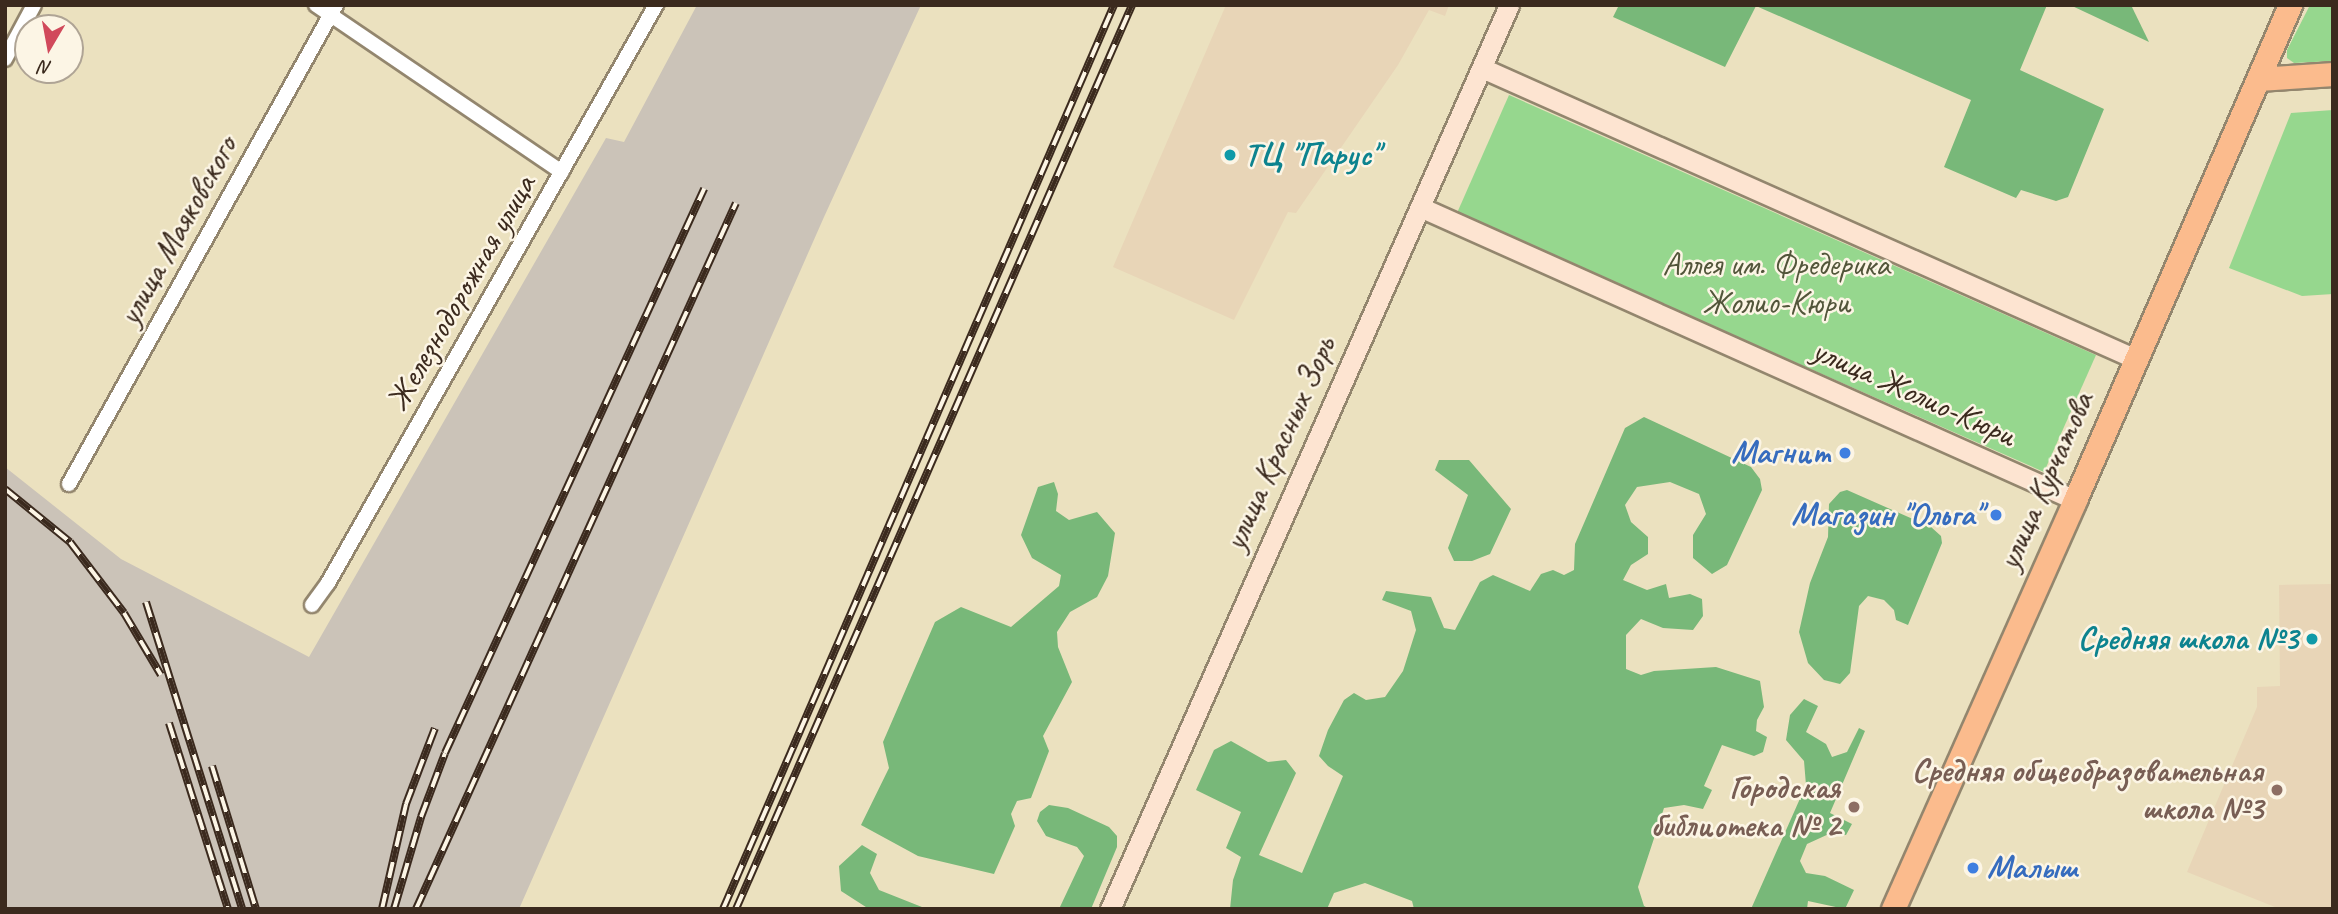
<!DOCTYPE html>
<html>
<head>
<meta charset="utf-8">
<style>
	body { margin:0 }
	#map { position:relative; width:2338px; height:914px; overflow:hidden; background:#ebe1bf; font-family:Caveat,sans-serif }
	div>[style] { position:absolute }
	.built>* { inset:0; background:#e8d5b7 }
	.industrial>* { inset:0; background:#cbc3b8 }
	.green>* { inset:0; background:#96d78e }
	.forest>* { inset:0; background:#78b879 }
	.roads { filter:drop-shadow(2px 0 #93866e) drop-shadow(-2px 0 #93866e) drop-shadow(0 2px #93866e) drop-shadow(0 -2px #93866e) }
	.street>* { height:14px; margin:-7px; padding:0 7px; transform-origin:7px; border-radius:7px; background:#fff }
	.secondary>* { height:19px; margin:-9.5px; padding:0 9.5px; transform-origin:9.5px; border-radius:9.5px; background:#fde4d1 }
	.primary>* { height:23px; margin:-11.5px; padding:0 11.5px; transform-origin:11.5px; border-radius:11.5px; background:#fbbb8d }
	.rail>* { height:8px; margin-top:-4px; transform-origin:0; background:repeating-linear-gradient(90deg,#fcf5e5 0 16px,#3b2a1e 0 32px); box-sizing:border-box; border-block:2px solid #3b2a1e }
	.dots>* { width:19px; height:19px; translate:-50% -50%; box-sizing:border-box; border:4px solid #fcf5e5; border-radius:50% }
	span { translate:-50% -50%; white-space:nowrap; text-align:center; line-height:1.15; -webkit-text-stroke:5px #fcf5e5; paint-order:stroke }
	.culture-label { font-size:33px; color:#0d838f; font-weight:700 }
	.left { translate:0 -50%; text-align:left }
	.right { translate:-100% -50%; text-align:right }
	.street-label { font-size:33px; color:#3b2a1e }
	.park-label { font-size:33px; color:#52553a }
	.shop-label { font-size:33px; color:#366cbe; font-weight:700 }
	.education-label { font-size:33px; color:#785e54; font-weight:700 }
	.frame { position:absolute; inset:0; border:7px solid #3b2a1e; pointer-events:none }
	.north { position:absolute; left:14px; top:14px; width:70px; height:70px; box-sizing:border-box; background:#fcf5e5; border:2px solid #afa495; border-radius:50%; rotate:190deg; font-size:19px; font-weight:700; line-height:28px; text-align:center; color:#3b2a1e }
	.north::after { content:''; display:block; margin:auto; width:24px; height:32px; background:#d1495b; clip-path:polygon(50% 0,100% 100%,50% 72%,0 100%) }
</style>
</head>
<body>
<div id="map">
	<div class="built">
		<i style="clip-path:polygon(1226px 5px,1449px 5px,1445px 16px,1429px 10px,1398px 65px,1296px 213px,1288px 212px,1234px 320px,1113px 267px)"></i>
		<i style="clip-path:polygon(2333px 584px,2333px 909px,2280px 909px,2187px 872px,2257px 707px,2257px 687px,2280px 686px,2279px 585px)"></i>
	</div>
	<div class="industrial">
		<i style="clip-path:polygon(697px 5px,921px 5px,824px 217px,519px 909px,5px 909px,5px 467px,121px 559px,309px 657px,606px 138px,624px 142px)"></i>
	</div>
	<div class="green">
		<i style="clip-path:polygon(2310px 5px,2333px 5px,2333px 61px,2294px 63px,2287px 58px,2287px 50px)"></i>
		<i style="clip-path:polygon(1509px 95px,2096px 355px,2044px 472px,1457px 213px)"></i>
		<i style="clip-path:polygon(2333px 110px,2333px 294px,2302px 296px,2229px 268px,2291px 113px)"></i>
	</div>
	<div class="forest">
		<i style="clip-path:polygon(1619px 5px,2047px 5px,2020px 70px,2104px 109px,2068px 197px,2056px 201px,2021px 190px,2016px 198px,1944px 167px,1971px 100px,1756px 6px,1725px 67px,1613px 17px)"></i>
		<i style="clip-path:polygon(2070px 5px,2131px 5px,2149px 42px)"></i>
		<i style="clip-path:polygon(1644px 417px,1751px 467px,1760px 479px,1762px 490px,1727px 565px,1712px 574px,1693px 558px,1693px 535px,1706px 514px,1699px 494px,1670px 482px,1637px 487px,1625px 505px,1631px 522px,1648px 537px,1648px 554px,1631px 565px,1623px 580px,1647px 590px,1666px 584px,1669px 598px,1690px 594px,1702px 599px,1703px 616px,1693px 630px,1663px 628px,1641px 619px,1626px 635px,1626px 669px,1641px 675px,1654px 671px,1716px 667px,1760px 681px,1764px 707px,1757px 720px,1756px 731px,1767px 737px,1763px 752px,1754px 756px,1722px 745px,1704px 786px,1712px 790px,1703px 809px,1684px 805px,1664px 808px,1638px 887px,1644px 906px,1650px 909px,1414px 909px,1412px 901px,1365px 883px,1334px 893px,1327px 909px,1230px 909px,1233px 880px,1241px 857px,1226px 848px,1241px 812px,1196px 790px,1214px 750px,1231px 741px,1268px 762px,1286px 760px,1296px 773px,1259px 855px,1302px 873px,1343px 776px,1328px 766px,1319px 756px,1328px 730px,1344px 700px,1354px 693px,1366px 700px,1385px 697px,1403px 671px,1416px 630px,1411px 611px,1382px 600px,1386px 591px,1431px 597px,1444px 628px,1455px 630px,1480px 582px,1493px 575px,1530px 591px,1541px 574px,1553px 570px,1564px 575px,1574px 570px,1575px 544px,1625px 428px)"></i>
		<i style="clip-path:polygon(1439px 460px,1469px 460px,1511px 509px,1490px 554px,1472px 561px,1454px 561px,1448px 548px,1468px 495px,1435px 470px)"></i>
		<i style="clip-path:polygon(1054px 482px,1058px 494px,1056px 511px,1069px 520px,1097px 512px,1115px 533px,1108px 576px,1097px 597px,1070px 612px,1057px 632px,1058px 647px,1072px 682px,1043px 736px,1049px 751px,1031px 798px,1017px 801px,1011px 814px,1015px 826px,994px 874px,918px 856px,861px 825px,889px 768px,883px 742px,935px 622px,961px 607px,1011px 627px,1059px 586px,1061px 575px,1032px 558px,1021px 535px,1038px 487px)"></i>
		<i style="clip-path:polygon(1847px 490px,1931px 527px,1941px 536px,1942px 543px,1908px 625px,1896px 620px,1894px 610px,1884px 600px,1868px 596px,1859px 606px,1850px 673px,1840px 684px,1824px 680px,1808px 663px,1799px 632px,1810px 583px,1828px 537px,1829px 504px,1840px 492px)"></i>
		<i style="clip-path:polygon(1804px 699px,1818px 706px,1806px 732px,1826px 744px,1832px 757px,1847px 752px,1859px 728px,1865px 731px,1830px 813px,1852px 824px,1846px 835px,1831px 833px,1807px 844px,1800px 861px,1806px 873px,1825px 876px,1854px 890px,1845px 909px,1808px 901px,1807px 909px,1751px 909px,1806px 785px,1804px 761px,1786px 740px,1790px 715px)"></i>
		<i style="clip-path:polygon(1049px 805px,1068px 808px,1109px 827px,1117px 836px,1117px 847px,1091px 909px,1059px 909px,1084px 856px,1077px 847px,1046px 836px,1037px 821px,1040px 812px)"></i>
		<i style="clip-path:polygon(862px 845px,877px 854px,870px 873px,879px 890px,927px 909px,869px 909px,841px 891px,839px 866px)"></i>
	</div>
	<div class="roads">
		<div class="street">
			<i style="left:316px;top:5px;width:297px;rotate:34.2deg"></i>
			<i style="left:5px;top:59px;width:61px;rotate:-61.8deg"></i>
			<i style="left:69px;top:484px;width:548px;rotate:-60.86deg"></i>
			<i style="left:312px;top:605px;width:27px;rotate:-54deg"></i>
			<i style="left:328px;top:583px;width:665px;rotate:-60.43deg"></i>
		</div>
		<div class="secondary">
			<i style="left:1482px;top:68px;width:716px;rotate:23.99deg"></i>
			<i style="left:1420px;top:207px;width:718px;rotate:24.1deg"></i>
			<i style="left:1110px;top:909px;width:988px;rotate:-66.18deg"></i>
		</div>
		<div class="primary">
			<i style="left:2259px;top:79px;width:74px;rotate:-3.9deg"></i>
			<i style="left:1893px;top:909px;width:448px;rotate:-66deg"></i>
			<i style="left:2075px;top:500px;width:540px;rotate:-66.52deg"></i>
		</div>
	</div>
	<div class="rail">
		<i style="left:5px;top:489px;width:84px;rotate:39.2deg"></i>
		<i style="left:70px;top:542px;width:89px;rotate:52.7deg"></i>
		<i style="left:124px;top:613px;width:72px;rotate:59.2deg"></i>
		<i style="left:146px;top:602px;width:322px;rotate:72.6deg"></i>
		<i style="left:169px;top:723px;width:195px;rotate:72.4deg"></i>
		<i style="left:212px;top:766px;width:150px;rotate:72.9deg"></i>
		<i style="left:382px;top:909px;width:108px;rotate:-77.1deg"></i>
		<i style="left:406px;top:804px;width:81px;rotate:-69.1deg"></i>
		<i style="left:394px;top:909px;width:96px;rotate:-73.6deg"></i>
		<i style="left:421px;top:817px;width:68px;rotate:-69.4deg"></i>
		<i style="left:445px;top:753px;width:621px;rotate:-65.33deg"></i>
		<i style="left:416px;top:909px;width:775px;rotate:-65.62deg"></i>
		<i style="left:723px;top:909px;width:985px;rotate:-66.61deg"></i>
		<i style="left:736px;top:909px;width:987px;rotate:-66.34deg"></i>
	</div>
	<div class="dots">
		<i style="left:1230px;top:155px;background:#0f9aa8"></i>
		<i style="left:1845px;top:453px;background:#3f7fe0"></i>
		<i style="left:1996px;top:515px;background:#3f7fe0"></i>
		<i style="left:2312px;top:639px;background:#0f9aa8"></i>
		<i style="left:2277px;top:790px;background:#8d6e63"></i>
		<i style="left:1854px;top:807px;background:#8d6e63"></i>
		<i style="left:1973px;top:868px;background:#3f7fe0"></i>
	</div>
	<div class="culture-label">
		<span class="left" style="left:1244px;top:155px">ТЦ "Парус"</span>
		<span class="right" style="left:2298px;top:639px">Средняя школа №3</span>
	</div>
	<div class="street-label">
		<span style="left:178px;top:231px;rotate:-61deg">улица Маяковского</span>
		<span style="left:461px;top:293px;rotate:-60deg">Железнодорожная улица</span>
		<span style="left:1914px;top:393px;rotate:24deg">улица Жолио-Кюри</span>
		<span style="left:1280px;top:444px;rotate:-66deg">улица Красных Зорь</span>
		<span style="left:2046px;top:481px;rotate:-66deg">улица Курчатова</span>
	</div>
	<div class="park-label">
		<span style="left:1776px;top:284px">Аллея им. Фредерика<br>Жолио-Кюри</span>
	</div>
	<div class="shop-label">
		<span class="right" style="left:1831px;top:453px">Магнит</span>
		<span class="right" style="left:1982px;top:515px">Магазин "Ольга"</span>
		<span class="left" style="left:1987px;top:868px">Малыш</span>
	</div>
	<div class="education-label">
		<span class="right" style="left:2263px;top:790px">Средняя общеобразовательная<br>школа №3</span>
		<span class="right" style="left:1840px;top:807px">Городская<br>библиотека № 2</span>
	</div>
	<div class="frame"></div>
	<div class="north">N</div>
</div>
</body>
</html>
